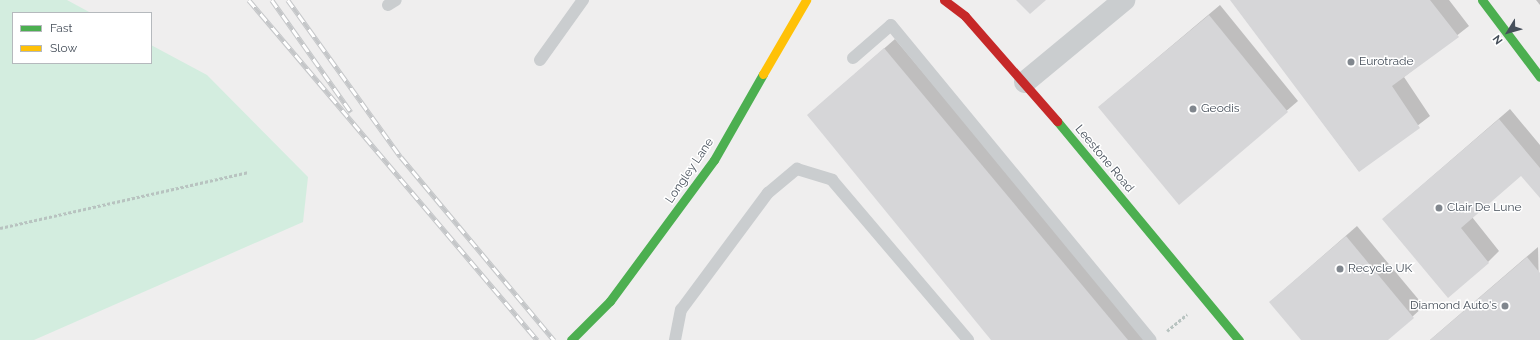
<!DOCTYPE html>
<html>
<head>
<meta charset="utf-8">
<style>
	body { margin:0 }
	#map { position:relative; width:1540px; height:340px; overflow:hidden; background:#efeeee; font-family:Raleway,sans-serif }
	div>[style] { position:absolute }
	.green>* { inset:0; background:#d3eddf }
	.shadow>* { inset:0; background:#0003 }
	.building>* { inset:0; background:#d6d6d8 }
	.path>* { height:2.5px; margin-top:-1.25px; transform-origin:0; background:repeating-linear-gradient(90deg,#b8c3c0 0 3px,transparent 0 5px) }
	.lane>* { height:12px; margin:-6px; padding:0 6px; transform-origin:6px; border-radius:6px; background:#cacdcf }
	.street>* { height:22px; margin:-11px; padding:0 11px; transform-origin:11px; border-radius:11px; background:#cacdcf }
	.fast>* { height:9px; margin:-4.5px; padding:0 4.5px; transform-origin:4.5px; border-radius:4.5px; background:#4caf50 }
	.slow>* { height:9px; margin:-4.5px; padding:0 4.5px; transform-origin:4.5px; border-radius:4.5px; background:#ffc107 }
	.jam>* { height:9px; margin:-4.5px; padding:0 4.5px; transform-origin:4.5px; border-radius:4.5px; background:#c62828 }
	.rail>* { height:4.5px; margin-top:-2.25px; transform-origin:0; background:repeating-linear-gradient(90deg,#fff 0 9px,#c4c6c8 0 18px); box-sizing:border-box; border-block:1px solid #c4c6c8 }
	.dots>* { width:11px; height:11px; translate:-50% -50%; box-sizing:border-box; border:2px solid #fff; border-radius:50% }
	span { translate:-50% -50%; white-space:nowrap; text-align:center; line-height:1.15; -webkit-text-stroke:3px #fff; paint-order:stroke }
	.poi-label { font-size:12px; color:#464f5a }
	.left { translate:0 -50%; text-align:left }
	.right { translate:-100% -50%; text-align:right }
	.street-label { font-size:12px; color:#464f5a }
	.legend { position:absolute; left:12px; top:12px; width:140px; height:52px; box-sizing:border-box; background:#fff; border:1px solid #b5b9bd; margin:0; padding:5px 7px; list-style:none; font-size:12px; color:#464f5a }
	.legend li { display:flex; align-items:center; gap:8px; height:20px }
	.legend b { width:20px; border:1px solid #b5b9bd }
	.north { position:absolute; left:1488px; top:12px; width:40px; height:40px; -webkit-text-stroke:3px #fff; paint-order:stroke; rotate:233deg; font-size:11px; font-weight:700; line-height:16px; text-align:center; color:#464f5a }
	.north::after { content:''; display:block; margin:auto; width:14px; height:18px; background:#464f5a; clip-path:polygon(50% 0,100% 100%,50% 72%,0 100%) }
</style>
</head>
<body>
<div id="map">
	<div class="green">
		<i style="clip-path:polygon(0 0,67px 0,91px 13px,13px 13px,13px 63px,151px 63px,151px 45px,207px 75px,308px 177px,303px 222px,34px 340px,0 340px)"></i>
	</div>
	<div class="shadow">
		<i style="clip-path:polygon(1231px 0,1449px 0,1469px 26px,1404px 77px,1430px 116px,1359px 171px)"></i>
		<i style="clip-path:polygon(1536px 0,1540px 0,1540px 5px)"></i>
		<i style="clip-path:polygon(1220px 5px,1298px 101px,1179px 203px,1099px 107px)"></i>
		<i style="clip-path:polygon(895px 39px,1148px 340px,993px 340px,808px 115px)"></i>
		<i style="clip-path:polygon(1510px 109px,1540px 145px,1540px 196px,1521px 174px,1472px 217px,1499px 251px,1488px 262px,1383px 219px)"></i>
		<i style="clip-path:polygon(1357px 226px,1424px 306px,1387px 340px,1303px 340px,1270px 302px)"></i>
		<i style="clip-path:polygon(1538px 247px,1540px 340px,1430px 340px)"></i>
	</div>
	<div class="building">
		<i style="clip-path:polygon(1016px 0,1046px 0,1030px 14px)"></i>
		<i style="clip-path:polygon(1230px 0,1430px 0,1459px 37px,1392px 86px,1420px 128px,1359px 172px)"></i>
		<i style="clip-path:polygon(1209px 15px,1288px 112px,1179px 205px,1098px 107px)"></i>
		<i style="clip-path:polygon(884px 48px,1128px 340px,991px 340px,807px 115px)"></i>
		<i style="clip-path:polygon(1499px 119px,1540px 168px,1540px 198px,1521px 176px,1461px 228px,1489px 263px,1448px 298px,1382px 219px)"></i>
		<i style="clip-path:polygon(1346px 236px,1414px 318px,1388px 340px,1301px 340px,1269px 302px)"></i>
		<i style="clip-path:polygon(1527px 257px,1540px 273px,1540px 340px,1430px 340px)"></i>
	</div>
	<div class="path">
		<i style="left:0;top:228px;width:255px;rotate:-12.7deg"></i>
		<i style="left:1167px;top:331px;width:26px;rotate:-40deg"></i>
	</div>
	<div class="lane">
		<i style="left:388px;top:5px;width:9px;rotate:-32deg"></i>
		<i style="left:853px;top:58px;width:50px;rotate:-41deg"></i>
		<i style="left:891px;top:25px;width:408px;rotate:50.5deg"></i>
		<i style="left:540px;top:60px;width:74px;rotate:-54.4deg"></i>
		<i style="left:675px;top:340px;width:31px;rotate:-79deg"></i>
		<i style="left:681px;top:310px;width:146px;rotate:-53.4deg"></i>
		<i style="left:768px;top:193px;width:38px;rotate:-40deg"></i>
		<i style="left:797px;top:169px;width:37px;rotate:17deg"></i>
		<i style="left:832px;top:180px;width:210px;rotate:49.6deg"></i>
	</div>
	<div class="street">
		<i style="left:1025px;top:82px;width:129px;rotate:-39.6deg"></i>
	</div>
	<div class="fast">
		<i style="left:1482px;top:0;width:96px;rotate:53deg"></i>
		<i style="left:1057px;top:121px;width:285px;rotate:50.3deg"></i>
		<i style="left:571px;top:340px;width:55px;rotate:-45deg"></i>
		<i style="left:610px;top:301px;width:175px;rotate:-53.6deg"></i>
		<i style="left:714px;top:160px;width:99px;rotate:-60.3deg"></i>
	</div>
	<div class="slow">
		<i style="left:763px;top:74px;width:86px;rotate:-59.8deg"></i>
	</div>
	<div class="jam">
		<i style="left:944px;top:0;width:26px;rotate:37deg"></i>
		<i style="left:965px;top:16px;width:140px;rotate:48.8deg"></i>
	</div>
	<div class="rail">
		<i style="left:249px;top:0;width:446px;rotate:49.7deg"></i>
		<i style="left:272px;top:0;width:137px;rotate:54.8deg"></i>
		<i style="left:288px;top:0;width:193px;rotate:54.3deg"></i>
		<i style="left:401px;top:157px;width:239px;rotate:50.1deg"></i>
	</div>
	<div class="dots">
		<i style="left:1351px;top:62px;background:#81878e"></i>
		<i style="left:1193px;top:109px;background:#81878e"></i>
		<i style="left:1439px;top:208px;background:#81878e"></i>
		<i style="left:1340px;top:269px;background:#81878e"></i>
		<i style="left:1505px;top:306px;background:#81878e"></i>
	</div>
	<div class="poi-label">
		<span class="left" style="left:1359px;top:62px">Eurotrade</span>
		<span class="left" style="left:1201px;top:109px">Geodis</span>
		<span class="left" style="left:1447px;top:208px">Clair De Lune</span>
		<span class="left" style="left:1348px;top:269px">Recycle UK</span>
		<span class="right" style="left:1497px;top:306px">Diamond Auto's</span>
	</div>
	<div class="street-label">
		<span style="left:1104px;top:159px;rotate:50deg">Leestone Road</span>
		<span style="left:690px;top:171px;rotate:-56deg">Longley Lane</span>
	</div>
	<ul class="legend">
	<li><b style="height:5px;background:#4caf50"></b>Fast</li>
	<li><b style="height:5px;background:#ffc107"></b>Slow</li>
	</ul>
	<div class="north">N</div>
</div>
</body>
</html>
